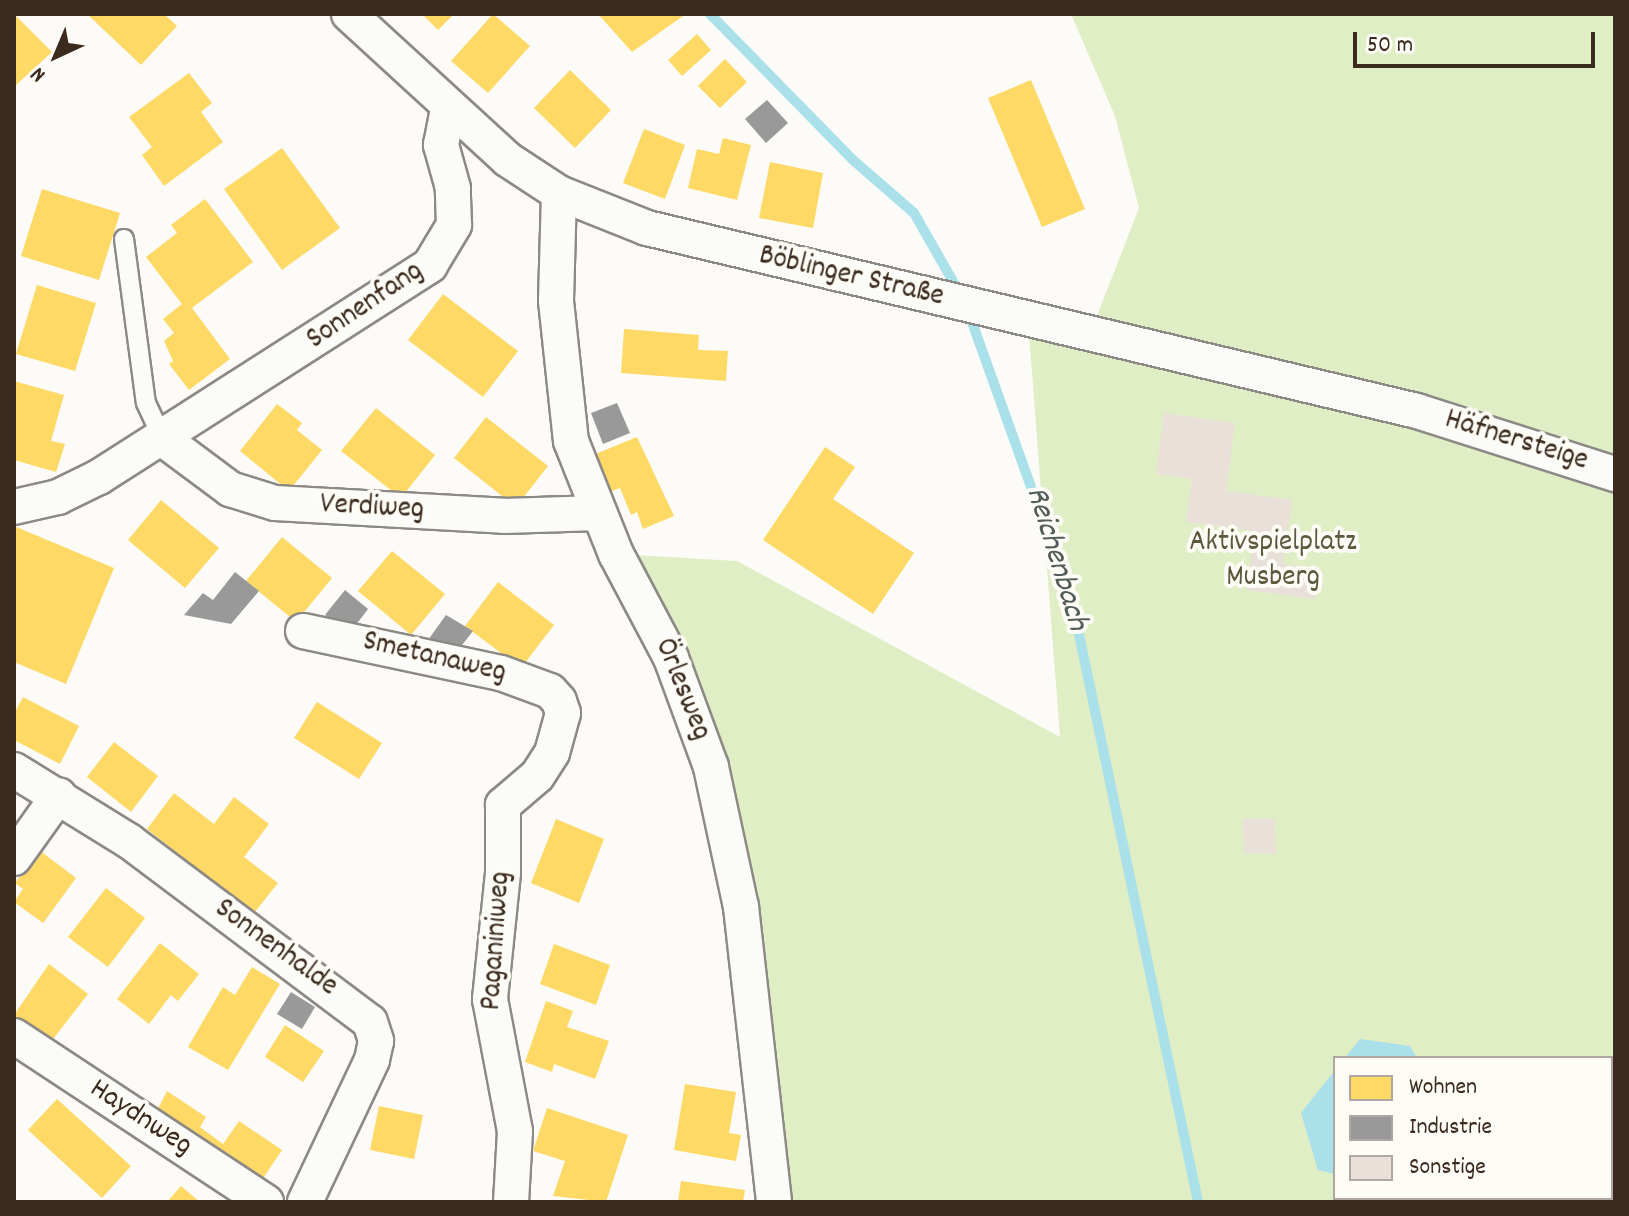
<!DOCTYPE html>
<html>
<head>
<meta charset="utf-8">
<style>
	body { margin:0 }
	#map { position:relative; width:1629px; height:1216px; overflow:hidden; background:#fcfbf8; font-family:Dekko,sans-serif }
	div>[style] { position:absolute }
	.green>* { inset:0; background:#dfeec4 }
	.water>* { inset:0; background:#a9e0e9 }
	.homes>* { inset:0; background:#ffd966 }
	.industry>* { inset:0; background:#999 }
	.stream>* { height:10px; margin:-5px; padding:0 5px; transform-origin:5px; border-radius:5px; background:#a9e0e9 }
	.building>* { inset:0; background:#eae0da }
	.roads { filter:drop-shadow(2px 0 #8d8985) drop-shadow(-2px 0 #8d8985) drop-shadow(0 2px #8d8985) drop-shadow(0 -2px #8d8985) }
	.lane>* { height:18px; margin:-9px; padding:0 9px; transform-origin:9px; border-radius:9px; background:#fbfbf9 }
	.street>* { height:34px; margin:-17px; padding:0 17px; transform-origin:17px; border-radius:17px; background:#fbfbf9 }
	span { translate:-50% -50%; white-space:nowrap; text-align:center; line-height:1.15; -webkit-text-stroke:8px #fdfcf7; paint-order:stroke }
	.street-label { font-size:30px; color:#3b2a1e }
	.park-label { font-size:30px; color:#5e583d }
	.water-label { font-size:32px; color:#525d59; font-style:italic }
	.frame { position:absolute; inset:0; border:16px solid #3b2a1e; pointer-events:none }
	.legend { position:absolute; left:1333px; top:1056px; width:280px; height:144px; box-sizing:border-box; background:#fdfcf7; border:2px solid #afa8a0; margin:0; padding:10px 14px; list-style:none; font-size:24px; color:#3b2a1e }
	.legend li { display:flex; align-items:center; gap:16px; height:40px }
	.legend b { width:40px; border:2px solid #afa8a0 }
	.north { position:absolute; left:16px; top:16px; width:80px; height:80px; -webkit-text-stroke:6px #fdfcf7; paint-order:stroke; rotate:224deg; font-size:22px; font-weight:700; line-height:32px; text-align:center; color:#3b2a1e }
	.north::after { content:''; display:block; margin:auto; width:28px; height:36px; background:#3b2a1e; clip-path:polygon(50% 0,100% 100%,50% 72%,0 100%) }
	.scale { position:absolute; left:1353px; top:32px; width:242px; height:36px; box-sizing:border-box; border:4px solid #3b2a1e; border-top:0; padding-left:10px; font-size:24px; line-height:28px; white-space:nowrap; color:#3b2a1e; -webkit-text-stroke:6px #fdfcf7; paint-order:stroke }
</style>
</head>
<body>
<div id="map">
	<div class="green">
		<i style="clip-path:polygon(evenodd,1071px 14px,1615px 14px,1615px 1202px,774px 1202px,732px 851px,616px 554px,737px 561px,1060px 737px,1028px 321px,1097px 316px,1139px 208px,1115px 116px,1071px 14px,1335px 1058px,1611px 1058px,1611px 1198px,1335px 1198px,1335px 1058px)"></i>
	</div>
	<div class="water">
		<i style="clip-path:polygon(1360px 1039px,1410px 1046px,1417px 1058px,1345px 1058px)"></i>
		<i style="clip-path:polygon(1335px 1070px,1335px 1174px,1318px 1170px,1301px 1113px)"></i>
	</div>
	<div class="homes">
		<i style="clip-path:polygon(14px 14px,52px 52px,14px 87px)"></i>
		<i style="clip-path:polygon(87px 14px,164px 14px,177px 26px,141px 65px)"></i>
		<i style="clip-path:polygon(422px 14px,454px 14px,438px 30px)"></i>
		<i style="clip-path:polygon(493px 14px,530px 46px,488px 93px,451px 61px)"></i>
		<i style="clip-path:polygon(598px 14px,686px 14px,632px 52px)"></i>
		<i style="clip-path:polygon(697px 34px,711px 50px,682px 76px,668px 60px)"></i>
		<i style="clip-path:polygon(725px 59px,747px 82px,720px 108px,698px 86px)"></i>
		<i style="clip-path:polygon(570px 70px,611px 110px,575px 148px,534px 108px)"></i>
		<i style="clip-path:polygon(189px 73px,212px 103px,201px 112px,223px 142px,164px 186px,142px 155px,152px 147px,129px 117px)"></i>
		<i style="clip-path:polygon(1031px 80px,1085px 209px,1042px 227px,988px 98px)"></i>
		<i style="clip-path:polygon(644px 129px,685px 145px,665px 199px,623px 183px)"></i>
		<i style="clip-path:polygon(723px 138px,751px 145px,737px 200px,688px 188px,697px 149px,719px 154px)"></i>
		<i style="clip-path:polygon(282px 148px,340px 228px,282px 270px,224px 189px)"></i>
		<i style="clip-path:polygon(770px 162px,823px 173px,813px 228px,759px 218px)"></i>
		<i style="clip-path:polygon(42px 189px,120px 213px,99px 280px,21px 256px)"></i>
		<i style="clip-path:polygon(205px 199px,253px 262px,192px 308px,230px 359px,189px 390px,169px 364px,173px 361px,164px 341px,174px 333px,163px 319px,182px 304px,146px 257px,177px 233px,171px 225px)"></i>
		<i style="clip-path:polygon(37px 285px,96px 303px,75px 371px,16px 354px)"></i>
		<i style="clip-path:polygon(443px 294px,518px 351px,483px 397px,408px 340px)"></i>
		<i style="clip-path:polygon(624px 329px,699px 335px,698px 350px,728px 351px,726px 381px,621px 373px)"></i>
		<i style="clip-path:polygon(14px 381px,64px 395px,51px 441px,65px 444px,56px 472px,14px 460px)"></i>
		<i style="clip-path:polygon(277px 404px,302px 423px,297px 430px,322px 450px,289px 491px,240px 451px)"></i>
		<i style="clip-path:polygon(376px 408px,435px 455px,401px 498px,341px 451px)"></i>
		<i style="clip-path:polygon(486px 417px,548px 466px,516px 507px,454px 458px)"></i>
		<i style="clip-path:polygon(637px 437px,674px 516px,643px 529px,637px 512px,631px 515px,620px 488px,609px 492px,593px 455px)"></i>
		<i style="clip-path:polygon(825px 447px,855px 467px,833px 499px,914px 553px,873px 614px,763px 540px)"></i>
		<i style="clip-path:polygon(161px 500px,219px 548px,185px 588px,128px 540px)"></i>
		<i style="clip-path:polygon(14px 526px,114px 568px,66px 684px,14px 662px)"></i>
		<i style="clip-path:polygon(282px 537px,332px 578px,296px 622px,246px 581px)"></i>
		<i style="clip-path:polygon(392px 551px,445px 594px,411px 635px,358px 591px)"></i>
		<i style="clip-path:polygon(498px 582px,554px 625px,521px 668px,465px 626px)"></i>
		<i style="clip-path:polygon(23px 697px,79px 726px,60px 764px,14px 740px,14px 714px)"></i>
		<i style="clip-path:polygon(317px 702px,382px 743px,359px 779px,294px 738px)"></i>
		<i style="clip-path:polygon(114px 742px,158px 776px,131px 812px,87px 777px)"></i>
		<i style="clip-path:polygon(174px 793px,214px 824px,234px 797px,269px 824px,244px 857px,278px 883px,254px 913px,147px 829px)"></i>
		<i style="clip-path:polygon(556px 819px,604px 839px,579px 903px,531px 883px)"></i>
		<i style="clip-path:polygon(39px 850px,76px 878px,43px 923px,14px 902px,23px 889px,15px 883px)"></i>
		<i style="clip-path:polygon(106px 888px,145px 918px,108px 967px,68px 937px)"></i>
		<i style="clip-path:polygon(160px 943px,199px 974px,178px 1001px,171px 995px,149px 1024px,117px 999px)"></i>
		<i style="clip-path:polygon(554px 944px,610px 965px,596px 1005px,540px 984px)"></i>
		<i style="clip-path:polygon(49px 964px,88px 994px,50px 1043px,14px 1015px)"></i>
		<i style="clip-path:polygon(252px 967px,280px 984px,228px 1070px,188px 1047px,223px 987px,235px 995px)"></i>
		<i style="clip-path:polygon(546px 1001px,573px 1011px,567px 1027px,609px 1041px,595px 1079px,554px 1064px,552px 1072px,525px 1062px)"></i>
		<i style="clip-path:polygon(285px 1025px,324px 1051px,303px 1082px,265px 1057px)"></i>
		<i style="clip-path:polygon(685px 1084px,736px 1092px,729px 1133px,741px 1135px,736px 1161px,674px 1150px)"></i>
		<i style="clip-path:polygon(167px 1091px,206px 1117px,200px 1127px,223px 1144px,239px 1121px,282px 1150px,256px 1189px,153px 1118px)"></i>
		<i style="clip-path:polygon(57px 1099px,131px 1166px,102px 1198px,28px 1130px)"></i>
		<i style="clip-path:polygon(379px 1106px,423px 1115px,414px 1159px,370px 1150px)"></i>
		<i style="clip-path:polygon(547px 1108px,628px 1135px,606px 1202px,553px 1196px,565px 1161px,533px 1151px)"></i>
		<i style="clip-path:polygon(681px 1181px,745px 1190px,743px 1202px,678px 1202px)"></i>
		<i style="clip-path:polygon(181px 1186px,200px 1202px,167px 1202px)"></i>
	</div>
	<div class="industry">
		<i style="clip-path:polygon(767px 100px,788px 123px,766px 143px,745px 119px)"></i>
		<i style="clip-path:polygon(617px 403px,630px 433px,603px 444px,591px 413px)"></i>
		<i style="clip-path:polygon(235px 572px,259px 591px,231px 624px,184px 615px,203px 593px,213px 600px)"></i>
		<i style="clip-path:polygon(345px 590px,368px 609px,349px 634px,325px 615px)"></i>
		<i style="clip-path:polygon(446px 615px,473px 631px,452px 658px,428px 640px)"></i>
		<i style="clip-path:polygon(291px 992px,315px 1007px,302px 1029px,277px 1014px)"></i>
	</div>
	<div class="stream">
		<i style="left:710px;top:14px;width:204px;rotate:45.6deg"></i>
		<i style="left:853px;top:160px;width:81px;rotate:41deg"></i>
		<i style="left:914px;top:213px;width:97px;rotate:60.3deg"></i>
		<i style="left:968px;top:311px;width:308px;rotate:70.3deg"></i>
		<i style="left:1072px;top:601px;width:614px;rotate:78.16deg"></i>
	</div>
	<div class="building">
		<i style="clip-path:polygon(1164px 413px,1235px 423px,1226px 491px,1292px 500px,1283px 564px,1319px 569px,1315px 599px,1247px 590px,1255px 531px,1186px 522px,1192px 479px,1156px 474px)"></i>
		<i style="clip-path:polygon(1243px 819px,1274px 819px,1276px 854px,1244px 853px)"></i>
	</div>
	<div class="roads">
		<div class="lane">
			<i style="left:124px;top:239px;width:165px;rotate:82.4deg"></i>
			<i style="left:146px;top:403px;width:40px;rotate:65deg"></i>
		</div>
		<div class="street">
			<i style="left:349px;top:14px;width:214px;rotate:42.5deg"></i>
			<i style="left:507px;top:159px;width:62px;rotate:33.2deg"></i>
			<i style="left:559px;top:193px;width:95px;rotate:21.7deg"></i>
			<i style="left:647px;top:228px;width:791px;rotate:13.37deg"></i>
			<i style="left:1417px;top:411px;width:208px;rotate:17.7deg"></i>
			<i style="left:559px;top:193px;width:108px;rotate:91.6deg"></i>
			<i style="left:556px;top:301px;width:141px;rotate:83.9deg"></i>
			<i style="left:571px;top:441px;width:122px;rotate:68.3deg"></i>
			<i style="left:616px;top:554px;width:118px;rotate:62.1deg"></i>
			<i style="left:671px;top:658px;width:116px;rotate:69.8deg"></i>
			<i style="left:711px;top:767px;width:143px;rotate:77.9deg"></i>
			<i style="left:741px;top:907px;width:297px;rotate:83.6deg"></i>
			<i style="left:163px;top:439px;width:84px;rotate:36.7deg"></i>
			<i style="left:230px;top:489px;width:47px;rotate:17.3deg"></i>
			<i style="left:275px;top:503px;width:229px;rotate:3.2deg"></i>
			<i style="left:504px;top:516px;width:95px;rotate:-1.8deg"></i>
			<i style="left:14px;top:507px;width:45px;rotate:-12.8deg"></i>
			<i style="left:58px;top:497px;width:46px;rotate:-26deg"></i>
			<i style="left:99px;top:477px;width:393px;rotate:-32.6deg"></i>
			<i style="left:430px;top:265px;width:47px;rotate:-59deg"></i>
			<i style="left:454px;top:225px;width:37px;rotate:-92deg"></i>
			<i style="left:453px;top:188px;width:45px;rotate:-105.6deg"></i>
			<i style="left:441px;top:145px;width:36px;rotate:-79deg"></i>
			<i style="left:303px;top:631px;width:202px;rotate:12deg"></i>
			<i style="left:501px;top:673px;width:52px;rotate:20.2deg"></i>
			<i style="left:550px;top:691px;width:13px;rotate:48deg"></i>
			<i style="left:559px;top:701px;width:13px;rotate:72deg"></i>
			<i style="left:563px;top:713px;width:41px;rotate:105.4deg"></i>
			<i style="left:552px;top:753px;width:27px;rotate:123deg"></i>
			<i style="left:537px;top:776px;width:45px;rotate:139.5deg"></i>
			<i style="left:503px;top:805px;width:68px;rotate:90deg"></i>
			<i style="left:503px;top:873px;width:127px;rotate:95.9deg"></i>
			<i style="left:490px;top:999px;width:134px;rotate:79.3deg"></i>
			<i style="left:515px;top:1131px;width:71px;rotate:93.2deg"></i>
			<i style="left:14px;top:770px;width:135px;rotate:31.7deg"></i>
			<i style="left:129px;top:841px;width:301px;rotate:36.9deg"></i>
			<i style="left:370px;top:1022px;width:20px;rotate:72deg"></i>
			<i style="left:376px;top:1041px;width:19px;rotate:102deg"></i>
			<i style="left:372px;top:1060px;width:157px;rotate:115.3deg"></i>
			<i style="left:14px;top:858px;width:77px;rotate:-54.5deg"></i>
			<i style="left:14px;top:1036px;width:302px;rotate:33.4deg"></i>
		</div>
	</div>
	<div class="street-label">
		<span style="left:851px;top:278px;rotate:13deg">Böblinger Straße</span>
		<span style="left:366px;top:307px;rotate:-34deg">Sonnenfang</span>
		<span style="left:1516px;top:442px;rotate:17deg">Häfnersteige</span>
		<span style="left:372px;top:509px;rotate:3deg">Verdiweg</span>
		<span style="left:434px;top:659px;rotate:13deg">Smetanaweg</span>
		<span style="left:681px;top:690px;rotate:68deg">Örlesweg</span>
		<span style="left:498px;top:941px;rotate:-86deg">Paganiniweg</span>
		<span style="left:275px;top:949px;rotate:36deg">Sonnenhalde</span>
		<span style="left:140px;top:1119px;rotate:33deg">Haydnweg</span>
	</div>
	<div class="park-label">
		<span style="left:1273px;top:561px">Aktivspielplatz<br>Musberg</span>
	</div>
	<div class="water-label">
		<span style="left:1055px;top:559px;rotate:73deg">Reichenbach</span>
	</div>
	<div class="frame"></div>
	<ul class="legend">
	<li><b style="height:22px;background:#ffd966"></b>Wohnen</li>
	<li><b style="height:22px;background:#999"></b>Industrie</li>
	<li><b style="height:22px;background:#eae0da"></b>Sonstige</li>
	</ul>
	<div class="north">N</div>
	<div class="scale">50 m</div>
</div>
</body>
</html>
